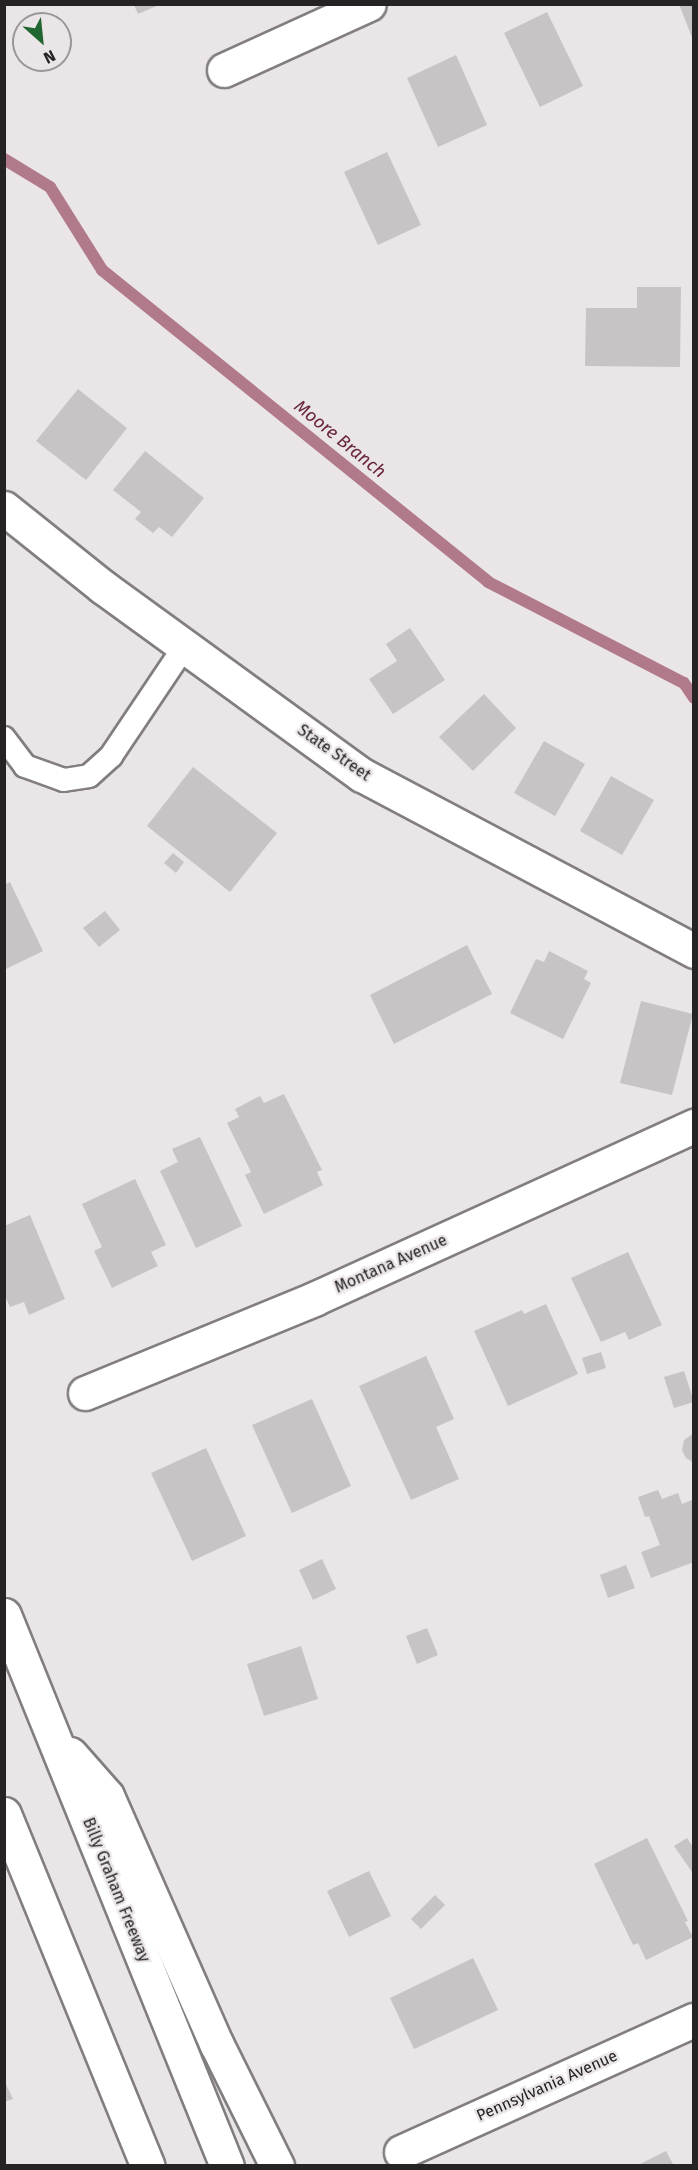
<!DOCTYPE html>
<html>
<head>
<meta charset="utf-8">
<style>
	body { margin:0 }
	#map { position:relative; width:698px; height:2170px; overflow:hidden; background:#eae5e6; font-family:"Fira Sans",sans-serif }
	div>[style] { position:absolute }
	.stream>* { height:12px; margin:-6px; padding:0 6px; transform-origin:6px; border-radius:6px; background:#b17a8a }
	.building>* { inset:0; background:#c8c4c5 }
	.roads { filter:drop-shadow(2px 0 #827e7f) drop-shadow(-2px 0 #827e7f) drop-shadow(0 2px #827e7f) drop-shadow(0 -2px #827e7f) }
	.service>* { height:22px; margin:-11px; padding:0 11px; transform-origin:11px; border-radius:11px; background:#fff }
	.minor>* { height:33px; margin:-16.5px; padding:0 16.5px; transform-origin:16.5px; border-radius:16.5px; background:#fff }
	.tertiary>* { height:33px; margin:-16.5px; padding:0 16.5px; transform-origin:16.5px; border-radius:16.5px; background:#fff }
	.motorway>* { height:33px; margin:-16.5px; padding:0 16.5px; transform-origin:16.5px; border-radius:16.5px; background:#fff }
	span { translate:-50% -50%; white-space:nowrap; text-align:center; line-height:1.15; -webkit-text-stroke:4.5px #eae5e6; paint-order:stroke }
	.street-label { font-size:16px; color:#252323 }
	.water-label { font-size:18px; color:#69253e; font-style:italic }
	.frame { position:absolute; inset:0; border:6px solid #252323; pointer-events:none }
	.north { position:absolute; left:12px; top:12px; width:60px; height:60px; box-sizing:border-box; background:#eae5e6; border:2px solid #9b9798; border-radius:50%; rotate:153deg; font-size:16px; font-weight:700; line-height:24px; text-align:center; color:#252323 }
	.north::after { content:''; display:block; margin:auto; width:21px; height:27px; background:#216530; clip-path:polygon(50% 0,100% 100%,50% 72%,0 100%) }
</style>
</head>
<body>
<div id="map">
	<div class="stream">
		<i style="left:4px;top:159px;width:54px;rotate:31.3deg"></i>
		<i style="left:50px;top:187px;width:98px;rotate:57.9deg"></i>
		<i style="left:102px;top:270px;width:496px;rotate:38.9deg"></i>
		<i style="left:488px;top:582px;width:220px;rotate:27.3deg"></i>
		<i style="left:684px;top:683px;width:18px;rotate:56deg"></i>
	</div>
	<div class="building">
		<i style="clip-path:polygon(679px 4px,694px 4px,694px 40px,693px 40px)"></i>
		<i style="clip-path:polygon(134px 5px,159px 5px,138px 14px)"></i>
		<i style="clip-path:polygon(547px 12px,583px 86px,540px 107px,504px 33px)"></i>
		<i style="clip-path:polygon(456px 55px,487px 125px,438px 147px,407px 78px)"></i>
		<i style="clip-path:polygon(387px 152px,421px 225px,378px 245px,344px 172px)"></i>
		<i style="clip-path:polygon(637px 287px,681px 287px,680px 367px,585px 366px,586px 308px,637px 308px)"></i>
		<i style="clip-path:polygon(78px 389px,127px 428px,86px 480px,36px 441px)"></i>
		<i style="clip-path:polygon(145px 451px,204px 498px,172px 537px,159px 527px,153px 533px,135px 519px,141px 512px,113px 490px)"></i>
		<i style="clip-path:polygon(410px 628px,445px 680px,393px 714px,369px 679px,397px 661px,386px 644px)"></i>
		<i style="clip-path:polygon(484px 694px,516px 728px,473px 771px,439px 737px)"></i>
		<i style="clip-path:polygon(544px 741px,585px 764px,555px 816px,514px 793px)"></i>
		<i style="clip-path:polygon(193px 767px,277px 833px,230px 892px,147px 826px)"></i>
		<i style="clip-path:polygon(611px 776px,654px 800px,622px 855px,580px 831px)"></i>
		<i style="clip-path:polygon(173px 853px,184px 862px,176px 873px,164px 863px)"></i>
		<i style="clip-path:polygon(10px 882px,43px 951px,4px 970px,4px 885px)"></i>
		<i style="clip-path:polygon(105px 911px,120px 930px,99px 947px,83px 928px)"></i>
		<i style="clip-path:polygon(467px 945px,492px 994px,394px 1044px,370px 995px)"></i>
		<i style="clip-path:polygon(549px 951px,588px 971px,584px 979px,591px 983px,563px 1039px,510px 1013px,536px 959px,544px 962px)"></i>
		<i style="clip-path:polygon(641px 1001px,693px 1014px,672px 1095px,620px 1083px)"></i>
		<i style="clip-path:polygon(284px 1094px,322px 1170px,317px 1172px,323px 1185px,264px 1214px,245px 1175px,251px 1172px,227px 1123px,239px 1117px,235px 1109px,260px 1096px,264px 1103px)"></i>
		<i style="clip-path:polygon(200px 1137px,242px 1226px,196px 1248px,160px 1171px,178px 1162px,172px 1149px)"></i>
		<i style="clip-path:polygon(135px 1179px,166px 1245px,151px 1252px,158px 1266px,112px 1288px,94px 1251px,102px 1247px,82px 1204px)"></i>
		<i style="clip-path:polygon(30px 1215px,65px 1299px,29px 1315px,24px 1302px,10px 1307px,4px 1294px,4px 1226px)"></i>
		<i style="clip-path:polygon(628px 1252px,662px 1325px,629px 1340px,625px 1332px,601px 1342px,571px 1278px)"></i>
		<i style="clip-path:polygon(546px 1304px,578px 1374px,508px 1406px,474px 1331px,522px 1310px,524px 1314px)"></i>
		<i style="clip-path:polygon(601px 1352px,606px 1368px,587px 1374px,582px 1358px)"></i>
		<i style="clip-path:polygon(426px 1356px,454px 1419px,436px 1427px,459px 1479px,411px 1500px,359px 1386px)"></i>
		<i style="clip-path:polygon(684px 1371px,694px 1402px,674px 1408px,664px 1377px)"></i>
		<i style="clip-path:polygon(312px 1399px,351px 1486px,292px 1513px,252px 1425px)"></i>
		<i style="clip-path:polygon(694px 1433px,694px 1463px,686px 1458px,682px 1450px,684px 1440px)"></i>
		<i style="clip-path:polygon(206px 1448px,246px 1536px,192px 1561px,151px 1473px)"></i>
		<i style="clip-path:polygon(658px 1490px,662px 1499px,678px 1493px,682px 1504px,694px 1499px,694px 1562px,651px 1578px,641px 1552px,660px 1545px,649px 1516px,645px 1517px,638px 1497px)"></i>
		<i style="clip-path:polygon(322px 1559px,336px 1589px,313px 1600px,299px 1570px)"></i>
		<i style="clip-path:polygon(626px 1565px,635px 1588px,608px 1598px,600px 1575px)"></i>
		<i style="clip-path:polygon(427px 1628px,438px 1655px,417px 1664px,406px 1636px)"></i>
		<i style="clip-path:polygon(301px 1646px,318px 1699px,264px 1716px,247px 1664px)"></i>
		<i style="clip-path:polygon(647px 1838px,688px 1921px,685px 1922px,693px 1937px,646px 1960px,638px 1943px,633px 1945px,594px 1864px)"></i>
		<i style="clip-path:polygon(687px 1838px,694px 1849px,692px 1872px,674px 1846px)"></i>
		<i style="clip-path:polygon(369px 1871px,391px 1916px,349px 1937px,327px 1891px)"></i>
		<i style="clip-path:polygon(435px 1895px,445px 1905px,421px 1929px,411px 1919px)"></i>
		<i style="clip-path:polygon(473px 1958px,498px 2010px,414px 2049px,390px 1998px)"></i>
		<i style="clip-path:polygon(4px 2080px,13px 2099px,4px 2102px)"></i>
		<i style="clip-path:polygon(666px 2151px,674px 2166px,636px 2166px)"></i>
	</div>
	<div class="roads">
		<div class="service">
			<i style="left:4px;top:738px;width:35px;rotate:53deg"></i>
			<i style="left:25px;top:766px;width:41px;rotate:19.7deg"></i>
			<i style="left:64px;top:780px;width:25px;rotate:-9deg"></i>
			<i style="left:89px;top:776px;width:30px;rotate:-42deg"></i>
			<i style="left:111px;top:756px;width:133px;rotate:-56.1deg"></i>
		</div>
		<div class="minor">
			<i style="left:224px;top:70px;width:159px;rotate:-24.5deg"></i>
			<i style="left:85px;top:1393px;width:248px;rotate:-22.3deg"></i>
			<i style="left:314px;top:1299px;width:418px;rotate:-24.5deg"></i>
			<i style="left:401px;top:2152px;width:321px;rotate:-24.3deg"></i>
		</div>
		<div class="tertiary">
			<i style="left:4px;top:508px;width:127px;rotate:38.6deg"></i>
			<i style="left:103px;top:587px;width:320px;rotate:36deg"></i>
			<i style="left:362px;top:775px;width:376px;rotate:27.9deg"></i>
		</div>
		<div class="motorway">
			<i style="left:4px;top:1615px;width:594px;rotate:67.97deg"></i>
			<i style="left:70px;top:1754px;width:56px;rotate:48.6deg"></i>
			<i style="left:107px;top:1796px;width:272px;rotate:66.2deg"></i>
			<i style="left:217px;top:2045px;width:135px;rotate:63.6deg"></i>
			<i style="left:4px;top:1814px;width:380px;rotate:67.8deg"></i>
		</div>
	</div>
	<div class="street-label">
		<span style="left:334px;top:753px;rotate:35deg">State Street</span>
		<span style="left:391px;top:1264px;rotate:-24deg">Montana Avenue</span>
		<span style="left:116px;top:1890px;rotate:68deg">Billy Graham Freeway</span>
		<span style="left:547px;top:2086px;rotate:-24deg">Pennsylvania Avenue</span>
	</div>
	<div class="water-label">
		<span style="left:340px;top:439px;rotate:39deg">Moore Branch</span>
	</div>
	<div class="frame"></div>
	<div class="north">N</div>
</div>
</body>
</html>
